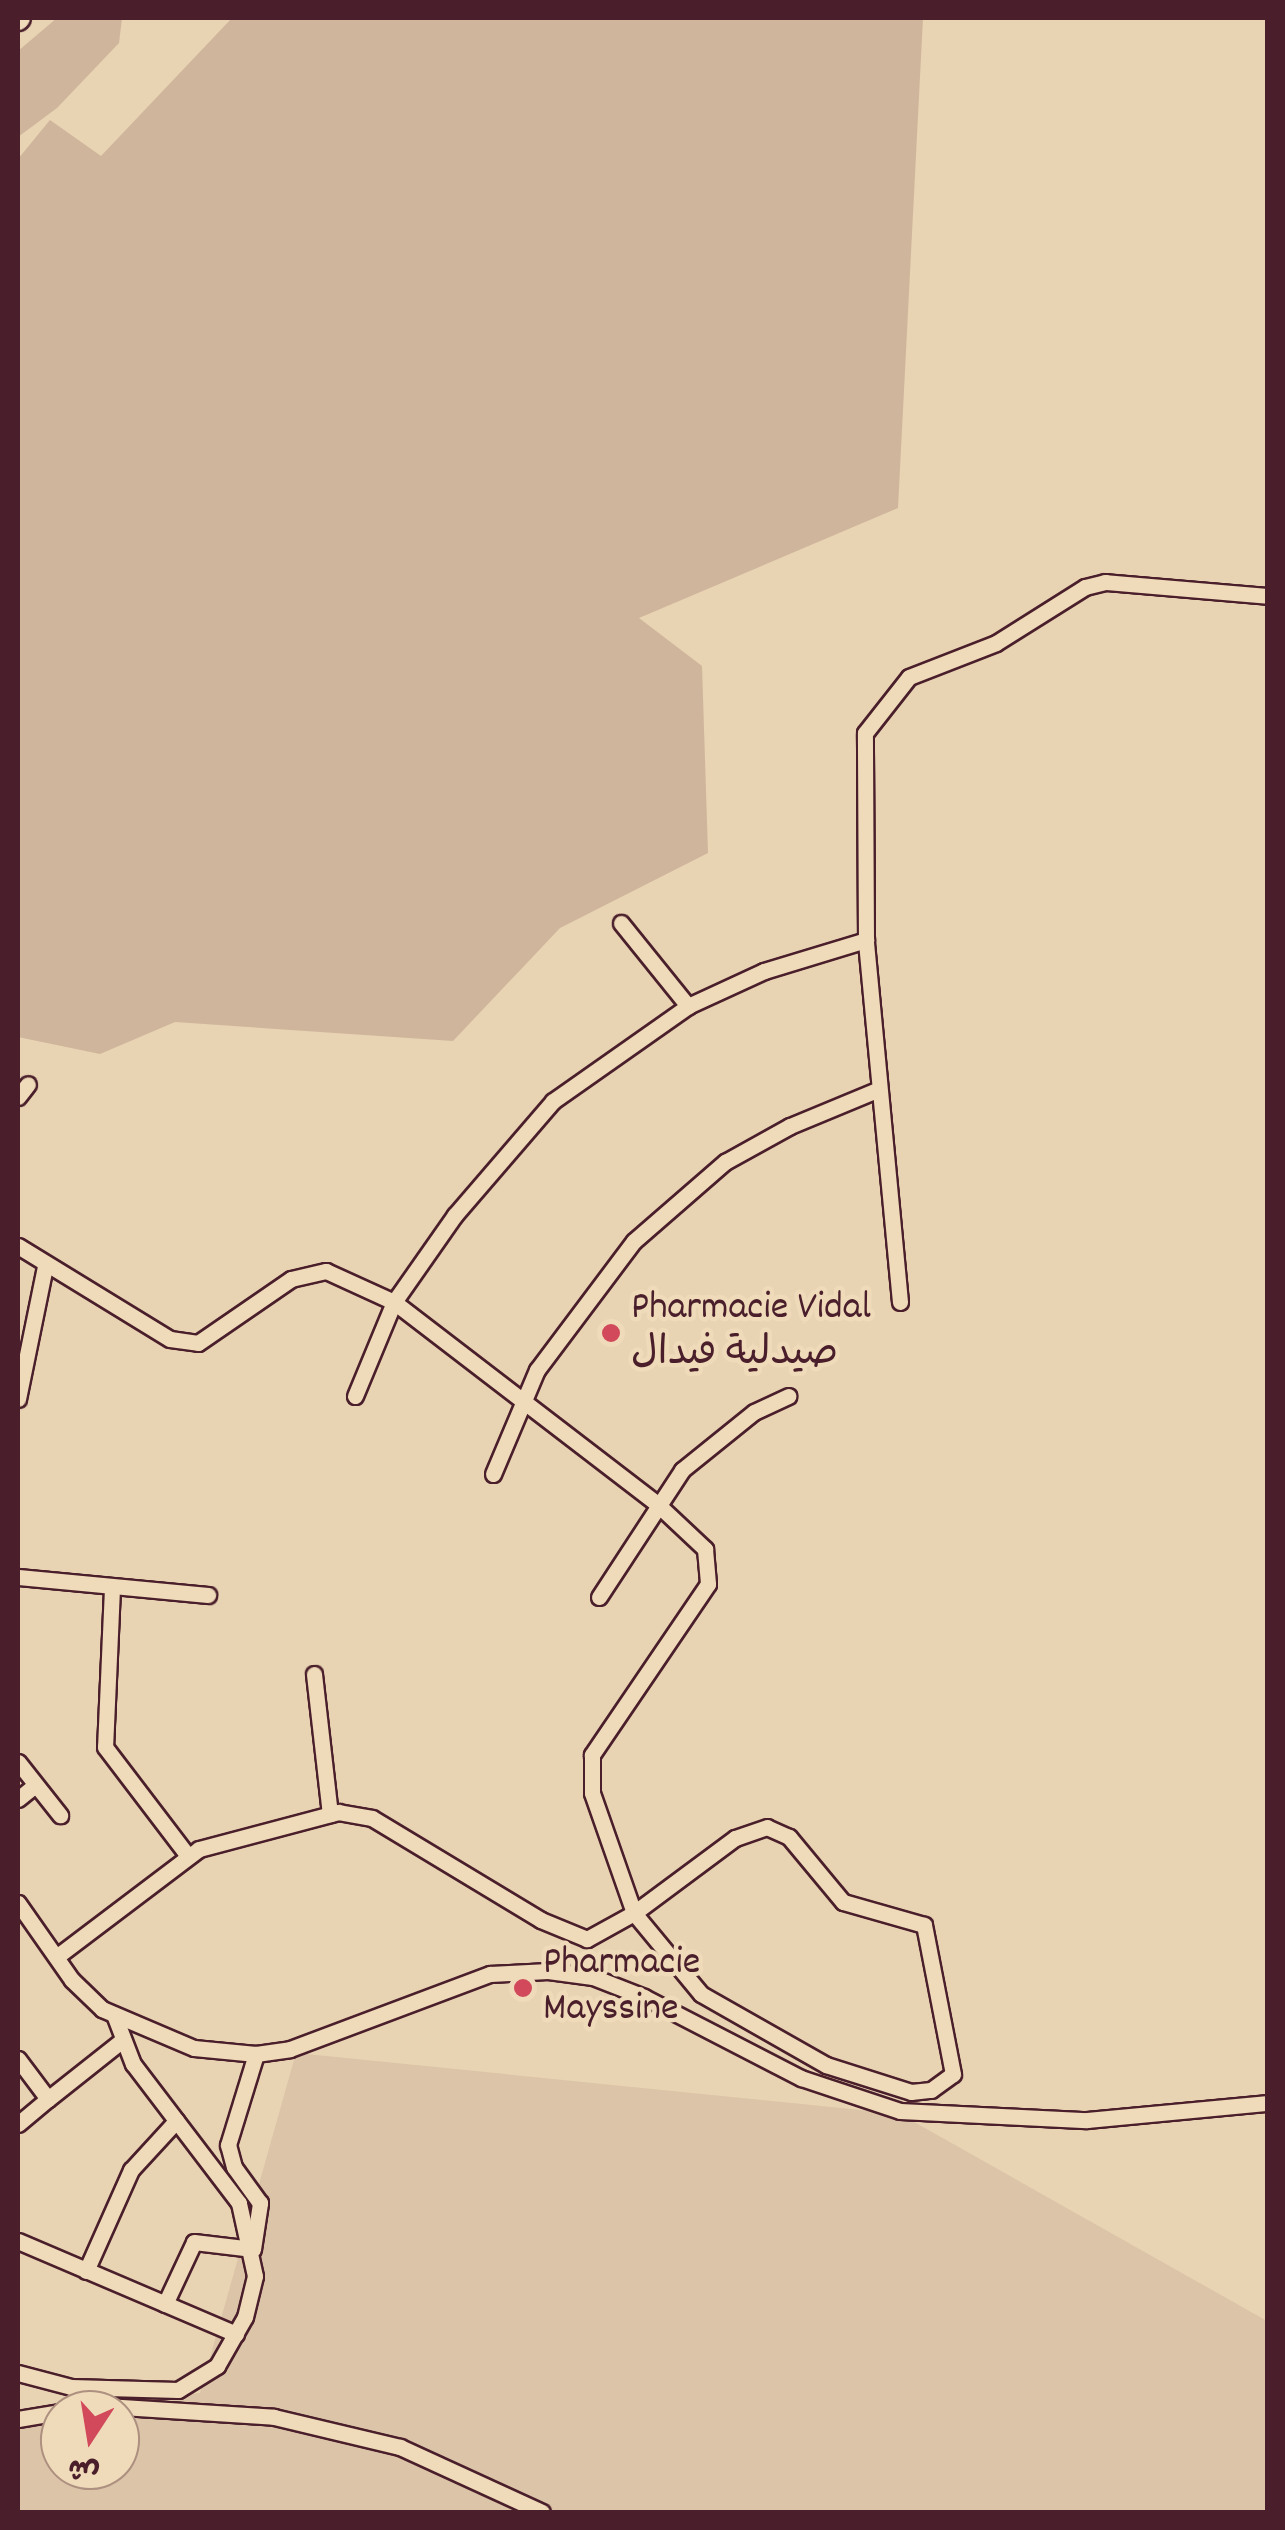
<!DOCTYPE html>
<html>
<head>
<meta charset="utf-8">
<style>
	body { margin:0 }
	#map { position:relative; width:1285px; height:2530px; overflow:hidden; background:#e8d3b3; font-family:Dekko,"Playpen Sans Arabic",sans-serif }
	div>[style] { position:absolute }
	.built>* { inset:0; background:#dbc4a8 }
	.green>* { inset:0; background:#ceb59c }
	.roads { filter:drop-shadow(2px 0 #4a1f2b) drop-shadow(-2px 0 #4a1f2b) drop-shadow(0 2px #4a1f2b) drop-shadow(0 -2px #4a1f2b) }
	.minor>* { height:15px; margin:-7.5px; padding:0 7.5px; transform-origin:7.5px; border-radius:7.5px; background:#efdbb9 }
	.highway>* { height:22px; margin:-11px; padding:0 11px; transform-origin:11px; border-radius:11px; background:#efdbb9 }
	.dots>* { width:28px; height:28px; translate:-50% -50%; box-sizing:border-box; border:5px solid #efdbb9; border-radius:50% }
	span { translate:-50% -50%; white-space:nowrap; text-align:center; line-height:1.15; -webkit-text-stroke:9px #efdbb9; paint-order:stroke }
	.poi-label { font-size:40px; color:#4a1f2b }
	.left { translate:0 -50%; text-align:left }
	.frame { position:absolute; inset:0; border:20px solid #4a1f2b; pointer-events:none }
	.north { position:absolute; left:40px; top:2390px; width:100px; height:100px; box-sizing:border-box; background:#efdbb9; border:2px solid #ad9080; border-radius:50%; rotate:192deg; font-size:28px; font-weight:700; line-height:40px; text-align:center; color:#4a1f2b }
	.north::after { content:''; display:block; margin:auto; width:35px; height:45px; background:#d1495b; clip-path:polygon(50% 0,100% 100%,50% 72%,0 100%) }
</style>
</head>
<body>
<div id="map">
	<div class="built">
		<i style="clip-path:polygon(evenodd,296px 2053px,900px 2114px,1267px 2321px,1267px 2512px,18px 2512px,18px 2412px,200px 2393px,296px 2053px,60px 2410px,120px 2410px,120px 2470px,60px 2470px,60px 2410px)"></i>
	</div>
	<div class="green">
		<i style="clip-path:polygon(57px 18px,122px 18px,119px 43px,57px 108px,18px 137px,18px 51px)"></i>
		<i style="clip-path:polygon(232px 18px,923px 18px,898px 508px,639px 618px,702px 666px,708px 853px,560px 928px,453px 1041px,175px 1022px,100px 1054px,18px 1037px,18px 159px,50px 120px,101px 156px)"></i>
	</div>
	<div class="roads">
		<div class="minor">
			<i style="left:621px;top:923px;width:107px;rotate:51.1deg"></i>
			<i style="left:18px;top:1097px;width:16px;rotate:-52deg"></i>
			<i style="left:18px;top:1246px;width:178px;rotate:31.5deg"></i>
			<i style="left:170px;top:1339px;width:28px;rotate:8deg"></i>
			<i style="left:198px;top:1343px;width:113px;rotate:-34.5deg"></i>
			<i style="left:291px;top:1279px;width:36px;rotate:-13deg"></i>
			<i style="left:326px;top:1271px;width:75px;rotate:24.5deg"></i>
			<i style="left:394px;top:1302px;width:329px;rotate:37.5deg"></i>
			<i style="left:655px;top:1502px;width:69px;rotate:43.2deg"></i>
			<i style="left:705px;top:1549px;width:35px;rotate:85deg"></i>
			<i style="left:708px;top:1584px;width:207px;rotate:124.2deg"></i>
			<i style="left:592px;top:1755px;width:38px;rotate:90deg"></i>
			<i style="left:592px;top:1793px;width:127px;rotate:70.7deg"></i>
			<i style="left:634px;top:1913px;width:105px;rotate:50.4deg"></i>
			<i style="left:701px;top:1994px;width:144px;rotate:29.6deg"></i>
			<i style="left:826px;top:2065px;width:89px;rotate:17.6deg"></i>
			<i style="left:911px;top:2092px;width:20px;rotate:-6deg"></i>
			<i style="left:931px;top:2090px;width:27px;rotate:-36deg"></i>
			<i style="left:953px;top:2074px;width:152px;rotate:-101deg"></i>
			<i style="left:924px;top:1925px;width:84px;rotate:-164.1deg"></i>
			<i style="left:843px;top:1902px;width:85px;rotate:-129.7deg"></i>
			<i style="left:789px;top:1837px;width:24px;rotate:-156deg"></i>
			<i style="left:767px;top:1827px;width:34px;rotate:161deg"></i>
			<i style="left:735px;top:1838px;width:126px;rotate:143.4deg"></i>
			<i style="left:634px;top:1913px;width:54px;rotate:151deg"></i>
			<i style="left:587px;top:1939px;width:50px;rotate:-157.6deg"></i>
			<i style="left:541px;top:1920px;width:197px;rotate:-148.9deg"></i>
			<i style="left:372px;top:1818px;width:34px;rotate:-170deg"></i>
			<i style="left:339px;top:1812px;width:145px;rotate:165.2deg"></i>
			<i style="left:199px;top:1849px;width:179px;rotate:142.9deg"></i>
			<i style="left:900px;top:1302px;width:364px;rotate:-95.4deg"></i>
			<i style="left:866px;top:940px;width:207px;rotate:-90.3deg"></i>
			<i style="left:865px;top:733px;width:71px;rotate:-51.8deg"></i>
			<i style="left:909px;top:677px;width:93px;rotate:-21.3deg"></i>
			<i style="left:996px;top:643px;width:105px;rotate:-32.2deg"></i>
			<i style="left:1085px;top:587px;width:21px;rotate:-14deg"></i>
			<i style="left:1105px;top:582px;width:164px;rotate:4.9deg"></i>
			<i style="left:355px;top:1396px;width:102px;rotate:-67.5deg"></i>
			<i style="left:394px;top:1302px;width:106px;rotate:-55deg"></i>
			<i style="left:455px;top:1215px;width:150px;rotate:-49.3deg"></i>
			<i style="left:553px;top:1101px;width:165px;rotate:-35.1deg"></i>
			<i style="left:688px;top:1006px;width:84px;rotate:-24.7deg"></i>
			<i style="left:764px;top:971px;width:107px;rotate:-16.9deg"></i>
			<i style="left:18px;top:1399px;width:136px;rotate:-78.5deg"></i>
			<i style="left:493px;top:1474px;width:113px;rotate:-67.1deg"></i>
			<i style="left:537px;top:1370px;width:161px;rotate:-53.1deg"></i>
			<i style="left:634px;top:1241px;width:121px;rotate:-41deg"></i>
			<i style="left:725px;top:1162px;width:74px;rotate:-29deg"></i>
			<i style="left:790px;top:1126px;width:94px;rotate:-22.5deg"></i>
			<i style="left:18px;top:1577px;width:191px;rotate:5.4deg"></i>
			<i style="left:112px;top:1588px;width:159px;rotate:92.5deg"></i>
			<i style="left:105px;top:1747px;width:137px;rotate:52.7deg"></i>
			<i style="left:599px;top:1597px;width:152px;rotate:-56.8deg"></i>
			<i style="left:682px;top:1470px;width:92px;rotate:-38.9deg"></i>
			<i style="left:754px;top:1412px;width:38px;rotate:-25deg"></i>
			<i style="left:314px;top:1674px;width:141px;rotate:83.5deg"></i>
			<i style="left:18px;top:1762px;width:68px;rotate:51.6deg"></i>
			<i style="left:18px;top:1799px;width:22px;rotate:-39deg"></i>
			<i style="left:18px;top:1903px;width:94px;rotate:55deg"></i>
			<i style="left:72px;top:1980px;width:42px;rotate:44deg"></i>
			<i style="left:102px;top:2009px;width:100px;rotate:23deg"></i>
			<i style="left:194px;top:2048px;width:62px;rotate:5.5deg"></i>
			<i style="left:256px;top:2054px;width:34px;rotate:-8deg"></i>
			<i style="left:290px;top:2049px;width:214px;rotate:-20.6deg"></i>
			<i style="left:490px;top:1974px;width:58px;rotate:-3deg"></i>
			<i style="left:548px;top:1971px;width:45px;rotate:7.6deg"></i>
			<i style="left:593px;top:1977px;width:55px;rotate:21.4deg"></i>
			<i style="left:644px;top:1997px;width:177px;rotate:27.3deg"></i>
			<i style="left:801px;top:2078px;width:104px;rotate:18.4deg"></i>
			<i style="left:900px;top:2111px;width:187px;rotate:2.8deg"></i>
			<i style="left:1087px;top:2120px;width:182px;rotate:-5.4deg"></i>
			<i style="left:18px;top:2059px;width:50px;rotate:53.1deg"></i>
			<i style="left:48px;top:2099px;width:92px;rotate:-38.4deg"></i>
			<i style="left:18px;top:2124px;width:39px;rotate:-40deg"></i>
			<i style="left:18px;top:2241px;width:237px;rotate:23.1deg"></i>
			<i style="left:86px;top:2271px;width:111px;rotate:-66deg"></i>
			<i style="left:131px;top:2170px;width:67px;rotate:-47.4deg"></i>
			<i style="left:165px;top:2304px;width:68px;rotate:-64.9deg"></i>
			<i style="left:194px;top:2242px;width:59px;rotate:6.8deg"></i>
			<i style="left:253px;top:2249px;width:47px;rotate:-81.3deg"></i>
			<i style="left:260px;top:2203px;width:44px;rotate:-125.8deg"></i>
			<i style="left:234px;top:2167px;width:23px;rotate:-105deg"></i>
			<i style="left:228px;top:2145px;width:95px;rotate:-72.9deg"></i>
			<i style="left:18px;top:2373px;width:55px;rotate:14.8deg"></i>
			<i style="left:71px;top:2387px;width:107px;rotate:1.6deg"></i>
			<i style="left:178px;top:2390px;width:46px;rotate:-31.6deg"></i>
			<i style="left:217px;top:2366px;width:56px;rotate:-60.3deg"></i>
			<i style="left:245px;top:2317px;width:42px;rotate:-76.3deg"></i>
			<i style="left:255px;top:2276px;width:75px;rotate:-102.4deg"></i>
			<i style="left:239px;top:2203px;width:175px;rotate:-127.3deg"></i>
			<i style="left:133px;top:2064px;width:50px;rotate:-111deg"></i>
			<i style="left:76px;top:2410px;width:30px;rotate:-8deg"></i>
			<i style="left:106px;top:2406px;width:168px;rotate:3.7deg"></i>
			<i style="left:274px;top:2417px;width:130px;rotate:13.4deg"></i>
			<i style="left:400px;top:2447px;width:156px;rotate:24.6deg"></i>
			<i style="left:18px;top:2419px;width:43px;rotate:-9.5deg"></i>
		</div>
		<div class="highway">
			<i style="left:18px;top:19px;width:1px;rotate:-45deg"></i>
		</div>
	</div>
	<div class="dots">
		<i style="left:611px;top:1333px;background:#d1495b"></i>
		<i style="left:523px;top:1988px;background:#d1495b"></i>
	</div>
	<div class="poi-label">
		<span class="left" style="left:631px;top:1333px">Pharmacie Vidal<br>صيدلية فيدال</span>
		<span class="left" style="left:543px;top:1988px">Pharmacie<br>Mayssine</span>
	</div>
	<div class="frame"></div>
	<div class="north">ش</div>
</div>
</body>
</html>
